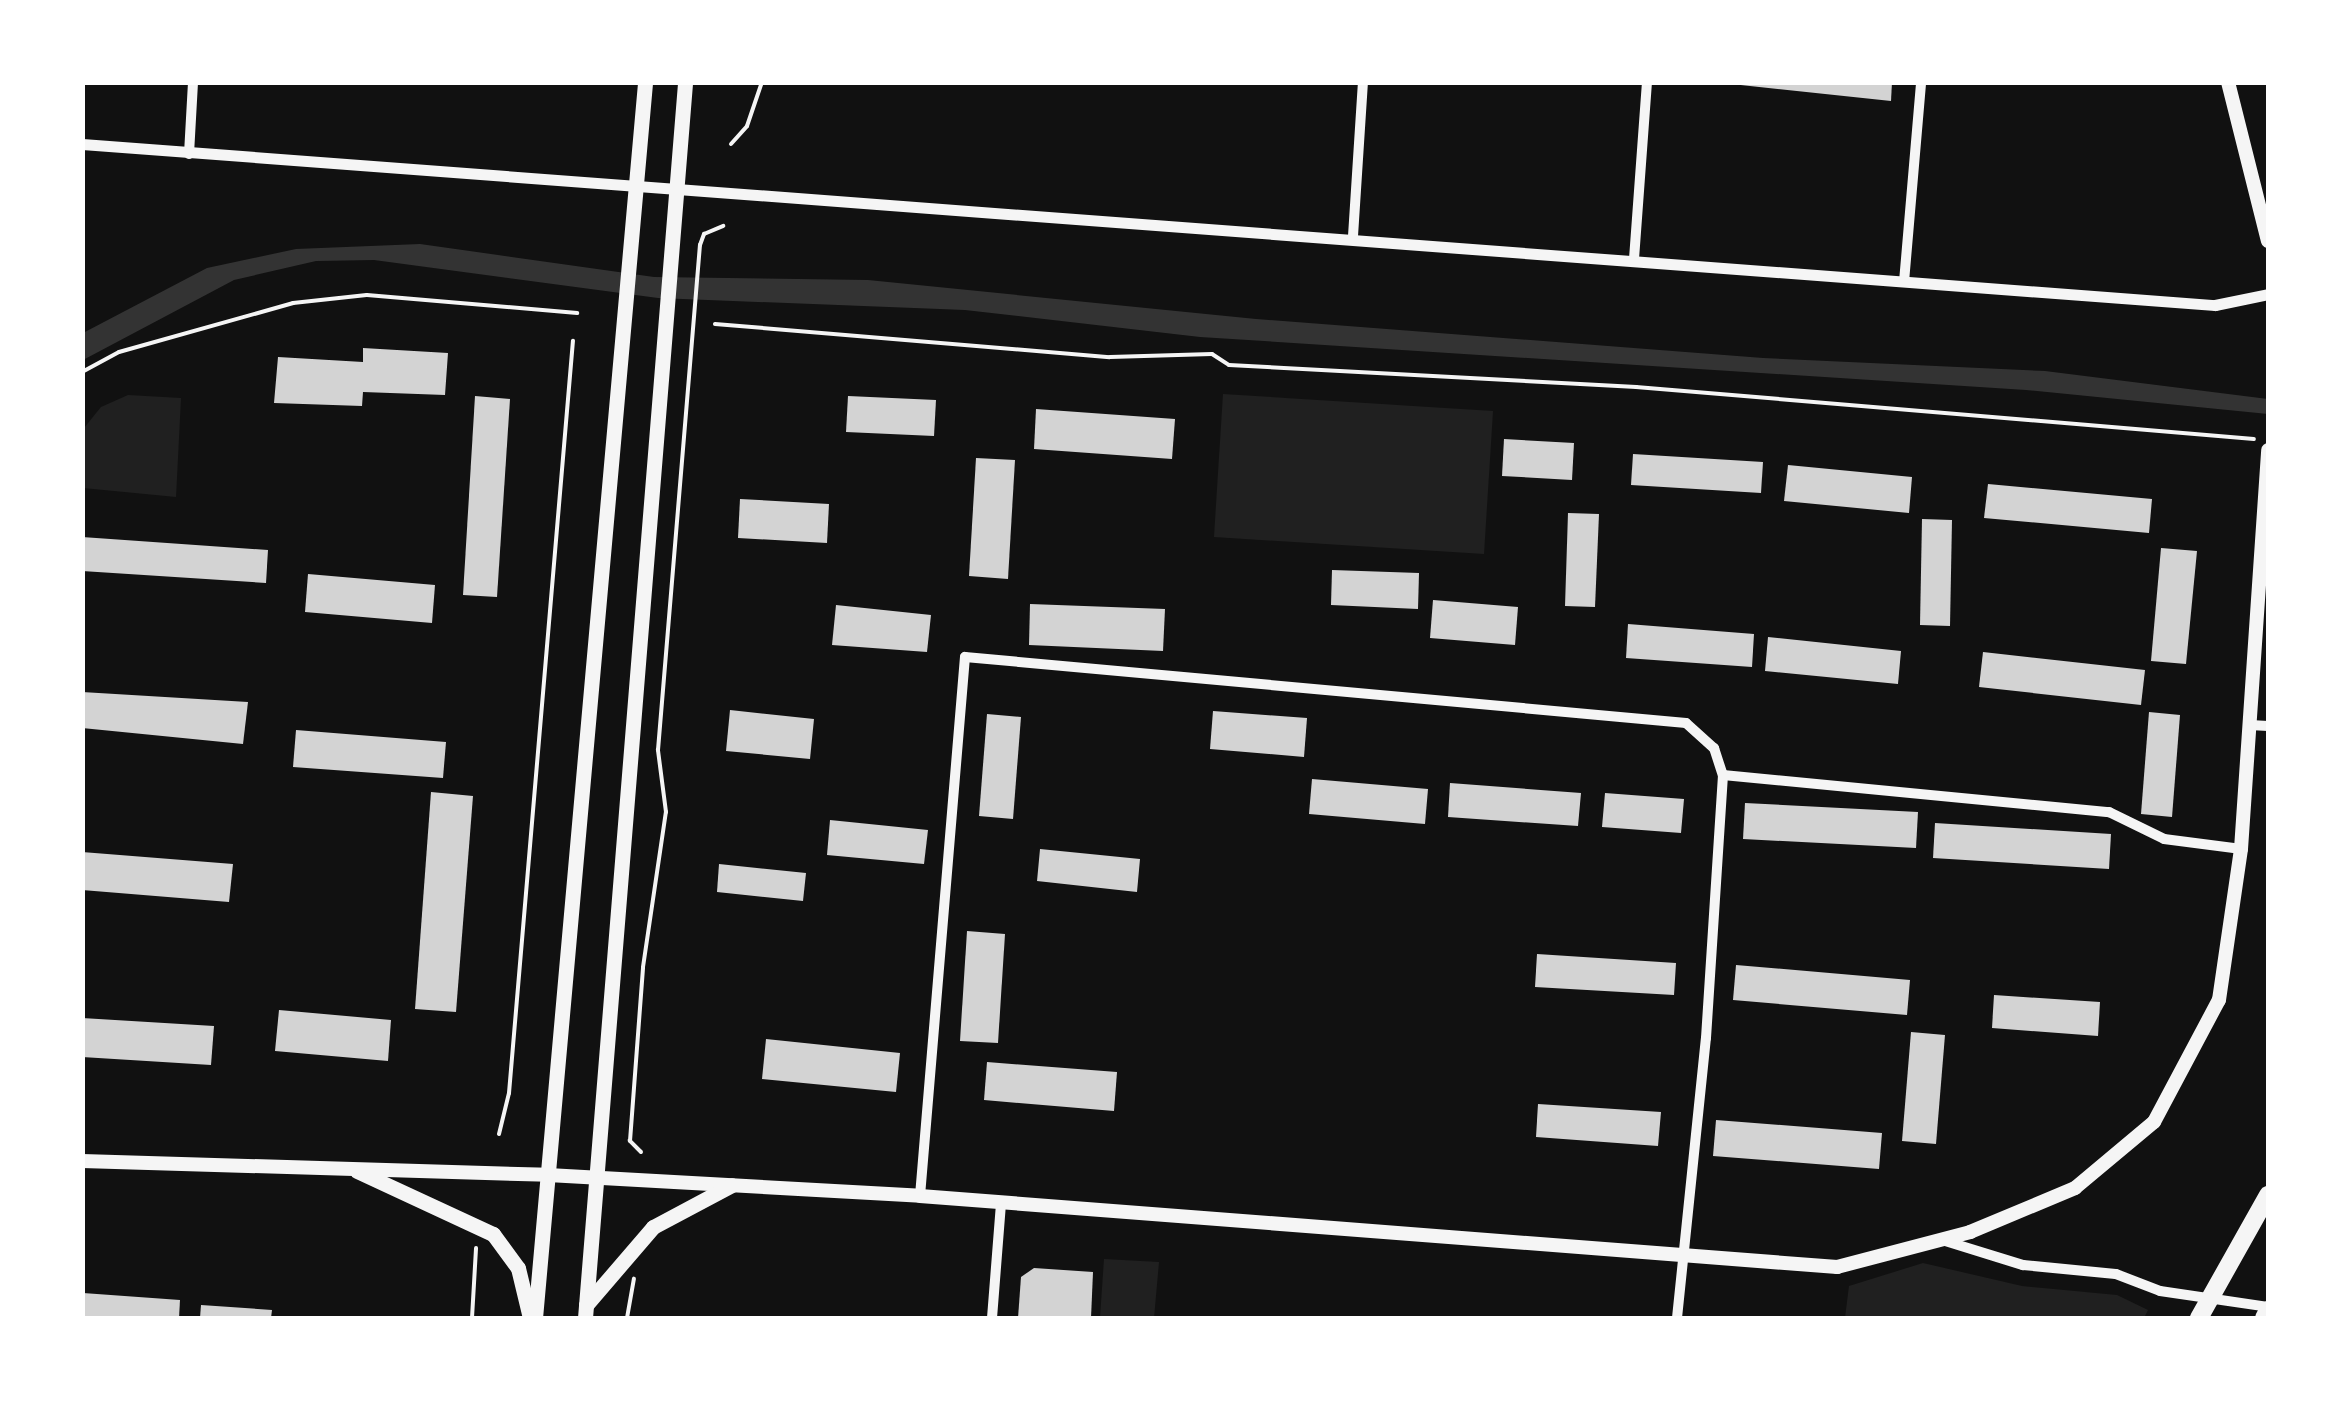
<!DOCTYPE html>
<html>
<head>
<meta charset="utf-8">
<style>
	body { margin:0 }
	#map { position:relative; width:2351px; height:1401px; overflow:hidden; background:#111; font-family:"Sofia Sans Condensed",sans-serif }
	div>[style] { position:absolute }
	.green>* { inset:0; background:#202020 }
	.water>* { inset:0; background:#333 }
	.building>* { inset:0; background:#d3d3d3 }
	.path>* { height:4px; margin:-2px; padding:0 2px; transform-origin:2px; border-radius:2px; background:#f5f5f5 }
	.minor>* { height:10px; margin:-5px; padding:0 5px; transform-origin:5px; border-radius:5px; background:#f5f5f5 }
	.tertiary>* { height:11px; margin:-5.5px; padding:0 5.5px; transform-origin:5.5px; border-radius:5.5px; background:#f5f5f5 }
	.secondary>* { height:14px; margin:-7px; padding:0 7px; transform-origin:7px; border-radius:7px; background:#f5f5f5 }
	.primary>* { height:15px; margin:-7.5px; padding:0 7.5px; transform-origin:7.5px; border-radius:7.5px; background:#f5f5f5 }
	.motorway>* { height:18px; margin:-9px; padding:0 9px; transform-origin:9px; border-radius:9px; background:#f5f5f5 }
	span { translate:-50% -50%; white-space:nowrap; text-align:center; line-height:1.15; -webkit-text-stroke:8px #fff; paint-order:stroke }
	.frame { position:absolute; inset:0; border:85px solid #fff; pointer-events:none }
</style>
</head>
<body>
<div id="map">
	<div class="green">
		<i style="clip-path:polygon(1223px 394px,1493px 411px,1484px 554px,1214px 537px)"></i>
		<i style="clip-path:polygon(128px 395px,181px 398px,176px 497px,83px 488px,84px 428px,101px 407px)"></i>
		<i style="clip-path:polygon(1104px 1259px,1159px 1262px,1154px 1318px,1100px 1318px)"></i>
		<i style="clip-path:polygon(1923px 1263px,2022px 1286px,2117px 1295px,2148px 1310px,2144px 1318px,1845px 1318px,1849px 1286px)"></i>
	</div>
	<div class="water">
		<i style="clip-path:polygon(420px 244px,654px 277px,868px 280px,1256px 319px,1763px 358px,2045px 371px,2268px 399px,2268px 414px,2026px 390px,1200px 337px,965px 310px,658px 298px,374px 260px,316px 261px,234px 280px,83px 360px,83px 333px,207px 268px,296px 249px)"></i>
	</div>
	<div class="building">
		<i style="clip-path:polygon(1713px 82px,1892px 82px,1891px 101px)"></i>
		<i style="clip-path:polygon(363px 348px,448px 353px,445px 395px,363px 392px,362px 406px,274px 403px,278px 357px,363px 362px)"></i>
		<i style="clip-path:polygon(475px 396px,510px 399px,497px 597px,463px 595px)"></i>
		<i style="clip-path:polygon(848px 396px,936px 400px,934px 436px,846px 432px)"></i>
		<i style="clip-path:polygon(1036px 409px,1175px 419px,1172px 459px,1034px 449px)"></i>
		<i style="clip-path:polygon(1504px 439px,1574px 443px,1572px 480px,1502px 476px)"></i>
		<i style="clip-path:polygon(1633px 454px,1763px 462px,1761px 493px,1631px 485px)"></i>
		<i style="clip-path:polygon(976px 458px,1015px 460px,1008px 579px,969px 576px)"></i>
		<i style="clip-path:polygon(1788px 465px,1912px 477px,1909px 513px,1784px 501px)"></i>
		<i style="clip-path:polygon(1988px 484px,2152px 499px,2149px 533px,1984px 518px)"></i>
		<i style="clip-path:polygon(740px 499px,829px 504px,827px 543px,738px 538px)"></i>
		<i style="clip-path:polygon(1568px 513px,1599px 514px,1595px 607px,1565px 606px)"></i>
		<i style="clip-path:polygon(1922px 519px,1952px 520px,1950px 626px,1920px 625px)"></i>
		<i style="clip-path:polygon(82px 537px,268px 550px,266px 583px,82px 571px)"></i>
		<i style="clip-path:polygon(2161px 548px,2197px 551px,2186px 664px,2151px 661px)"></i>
		<i style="clip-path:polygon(1332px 570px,1419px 573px,1418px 609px,1331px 605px)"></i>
		<i style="clip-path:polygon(308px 574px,435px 585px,432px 623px,305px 612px)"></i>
		<i style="clip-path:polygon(1433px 600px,1518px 607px,1515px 645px,1430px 638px)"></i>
		<i style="clip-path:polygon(1030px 604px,1165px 609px,1163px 651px,1029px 645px)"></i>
		<i style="clip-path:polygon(836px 605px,931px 615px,927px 652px,832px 645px)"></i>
		<i style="clip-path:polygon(1628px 624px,1754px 634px,1752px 667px,1626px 658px)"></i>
		<i style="clip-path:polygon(1768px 637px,1901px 651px,1898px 684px,1765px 671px)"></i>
		<i style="clip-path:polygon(1983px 652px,2145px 670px,2141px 705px,1979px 687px)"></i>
		<i style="clip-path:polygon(82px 692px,248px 702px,243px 744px,82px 728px)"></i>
		<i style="clip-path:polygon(730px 710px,814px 719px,810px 759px,726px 751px)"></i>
		<i style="clip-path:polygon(1213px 711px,1307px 718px,1304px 757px,1210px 749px)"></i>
		<i style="clip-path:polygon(2149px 712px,2180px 715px,2172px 817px,2141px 814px)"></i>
		<i style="clip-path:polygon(987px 714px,1021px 717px,1013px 819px,979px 816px)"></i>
		<i style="clip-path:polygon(296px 730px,446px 742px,443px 778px,293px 767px)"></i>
		<i style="clip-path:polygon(1312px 779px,1428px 789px,1425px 824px,1309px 814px)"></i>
		<i style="clip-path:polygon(1450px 783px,1581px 793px,1578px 826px,1448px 817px)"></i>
		<i style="clip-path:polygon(431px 792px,473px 796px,456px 1012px,415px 1009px)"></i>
		<i style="clip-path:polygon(1605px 793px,1684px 799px,1681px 833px,1602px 827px)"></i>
		<i style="clip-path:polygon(1745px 803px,1918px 812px,1916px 848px,1743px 839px)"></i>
		<i style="clip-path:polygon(830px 820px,928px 830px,924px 864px,827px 855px)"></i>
		<i style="clip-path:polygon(1935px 823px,2111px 834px,2109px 869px,1933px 858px)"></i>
		<i style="clip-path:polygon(1040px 849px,1140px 859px,1137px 892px,1037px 881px)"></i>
		<i style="clip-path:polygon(82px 852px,233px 864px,229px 902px,82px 890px)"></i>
		<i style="clip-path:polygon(719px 864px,806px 873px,803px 901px,717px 892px)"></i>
		<i style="clip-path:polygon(967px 931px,1005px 934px,998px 1043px,960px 1041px)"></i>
		<i style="clip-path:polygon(1537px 954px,1676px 963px,1674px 995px,1535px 987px)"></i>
		<i style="clip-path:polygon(1736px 965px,1910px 980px,1907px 1015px,1733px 1000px)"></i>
		<i style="clip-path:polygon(1994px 995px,2100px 1002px,2098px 1036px,1992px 1028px)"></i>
		<i style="clip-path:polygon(279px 1010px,391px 1020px,388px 1061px,275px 1051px)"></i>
		<i style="clip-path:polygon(82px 1018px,214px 1026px,211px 1065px,82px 1057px)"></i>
		<i style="clip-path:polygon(1911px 1032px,1945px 1035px,1936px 1144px,1902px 1141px)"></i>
		<i style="clip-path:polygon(766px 1039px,900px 1053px,896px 1092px,762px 1079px)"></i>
		<i style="clip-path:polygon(987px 1062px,1117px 1072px,1114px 1111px,984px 1100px)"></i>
		<i style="clip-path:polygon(1538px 1104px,1661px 1112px,1658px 1146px,1536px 1137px)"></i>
		<i style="clip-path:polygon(1716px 1120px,1882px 1133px,1879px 1169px,1713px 1156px)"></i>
		<i style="clip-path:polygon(1034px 1268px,1093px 1272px,1091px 1318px,1018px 1318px,1021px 1277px)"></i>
		<i style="clip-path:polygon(83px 1293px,180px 1300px,179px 1318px,82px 1318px)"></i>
		<i style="clip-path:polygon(201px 1305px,272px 1310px,271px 1318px,200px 1318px)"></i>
	</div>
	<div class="path">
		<i style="left:731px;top:144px;width:24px;rotate:-48deg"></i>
		<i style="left:747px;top:126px;width:46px;rotate:-71.2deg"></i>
		<i style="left:715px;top:324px;width:396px;rotate:4.8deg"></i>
		<i style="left:1110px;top:357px;width:102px;rotate:-1.7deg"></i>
		<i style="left:1212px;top:354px;width:20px;rotate:33deg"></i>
		<i style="left:1229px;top:365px;width:408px;rotate:3.1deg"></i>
		<i style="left:1636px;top:387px;width:620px;rotate:4.81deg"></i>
		<i style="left:82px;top:372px;width:42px;rotate:-28.4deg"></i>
		<i style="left:119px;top:352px;width:181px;rotate:-15.7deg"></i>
		<i style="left:293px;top:303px;width:74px;rotate:-6.2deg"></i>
		<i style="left:367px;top:295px;width:211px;rotate:4.9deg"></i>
		<i style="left:499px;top:1134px;width:42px;rotate:-76.3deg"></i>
		<i style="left:509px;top:1093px;width:755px;rotate:-85.14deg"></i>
		<i style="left:641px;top:1152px;width:16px;rotate:-135deg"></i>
		<i style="left:630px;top:1141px;width:174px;rotate:-85.7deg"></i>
		<i style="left:643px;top:967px;width:157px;rotate:-81.6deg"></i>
		<i style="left:666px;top:812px;width:63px;rotate:-97.4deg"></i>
		<i style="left:658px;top:750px;width:507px;rotate:-85.25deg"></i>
		<i style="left:700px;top:245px;width:12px;rotate:-70deg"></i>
		<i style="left:704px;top:234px;width:21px;rotate:-23deg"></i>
		<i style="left:472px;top:1318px;width:70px;rotate:-86.7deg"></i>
		<i style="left:627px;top:1318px;width:40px;rotate:-80deg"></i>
	</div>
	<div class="minor">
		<i style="left:189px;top:154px;width:72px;rotate:-86.8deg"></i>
		<i style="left:1353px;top:236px;width:154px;rotate:-86.3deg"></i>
		<i style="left:1634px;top:259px;width:177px;rotate:-85.8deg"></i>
		<i style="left:1904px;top:282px;width:201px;rotate:-85.1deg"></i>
		<i style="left:2250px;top:725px;width:18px;rotate:3deg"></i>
		<i style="left:920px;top:1196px;width:541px;rotate:-85.23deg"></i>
		<i style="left:965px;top:657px;width:724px;rotate:5.23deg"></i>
		<i style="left:1686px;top:723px;width:38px;rotate:42deg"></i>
		<i style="left:1714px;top:748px;width:28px;rotate:72deg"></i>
		<i style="left:1723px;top:775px;width:388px;rotate:5.5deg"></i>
		<i style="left:2109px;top:812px;width:61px;rotate:26.1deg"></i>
		<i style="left:2164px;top:839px;width:78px;rotate:7.4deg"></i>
		<i style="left:1942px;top:1240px;width:85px;rotate:17.2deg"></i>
		<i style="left:2023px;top:1265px;width:93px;rotate:5.5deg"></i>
		<i style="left:2116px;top:1274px;width:47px;rotate:21.1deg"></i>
		<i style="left:2160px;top:1291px;width:109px;rotate:8.4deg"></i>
		<i style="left:992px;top:1318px;width:115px;rotate:-85.5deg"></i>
		<i style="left:1677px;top:1318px;width:281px;rotate:-84.1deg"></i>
		<i style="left:1706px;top:1038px;width:264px;rotate:-86.3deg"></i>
	</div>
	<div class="tertiary">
		<i style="left:82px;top:144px;width:2139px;rotate:4.32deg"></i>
		<i style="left:2215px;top:305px;width:54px;rotate:-11.7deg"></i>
	</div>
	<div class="secondary">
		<i style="left:2228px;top:82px;width:164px;rotate:75.9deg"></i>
		<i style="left:82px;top:1161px;width:466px;rotate:1.7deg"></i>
		<i style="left:548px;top:1175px;width:373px;rotate:3.2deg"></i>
		<i style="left:920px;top:1196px;width:920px;rotate:4.43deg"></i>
		<i style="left:1837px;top:1267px;width:138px;rotate:-14.7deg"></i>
		<i style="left:1970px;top:1232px;width:114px;rotate:-22.7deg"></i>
		<i style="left:2075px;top:1188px;width:103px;rotate:-39.9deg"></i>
		<i style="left:2154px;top:1122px;width:138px;rotate:-62deg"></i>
		<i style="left:2219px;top:1000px;width:153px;rotate:-81.7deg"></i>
		<i style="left:2241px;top:849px;width:400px;rotate:-86.1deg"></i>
	</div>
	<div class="primary">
		<i style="left:357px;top:1171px;width:150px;rotate:24.9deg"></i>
		<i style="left:493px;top:1234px;width:42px;rotate:53.7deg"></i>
		<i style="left:518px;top:1268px;width:51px;rotate:76.5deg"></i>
		<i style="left:586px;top:1305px;width:103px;rotate:-49.3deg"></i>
		<i style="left:653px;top:1227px;width:89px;rotate:-28deg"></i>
		<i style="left:535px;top:1318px;width:1241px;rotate:-84.91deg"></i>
		<i style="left:585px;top:1318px;width:1240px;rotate:-85.37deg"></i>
	</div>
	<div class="motorway">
		<i style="left:2199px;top:1318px;width:141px;rotate:-60.7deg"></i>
		<i style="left:2264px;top:1318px;width:9px;rotate:-63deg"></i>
	</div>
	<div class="frame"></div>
</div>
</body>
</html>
